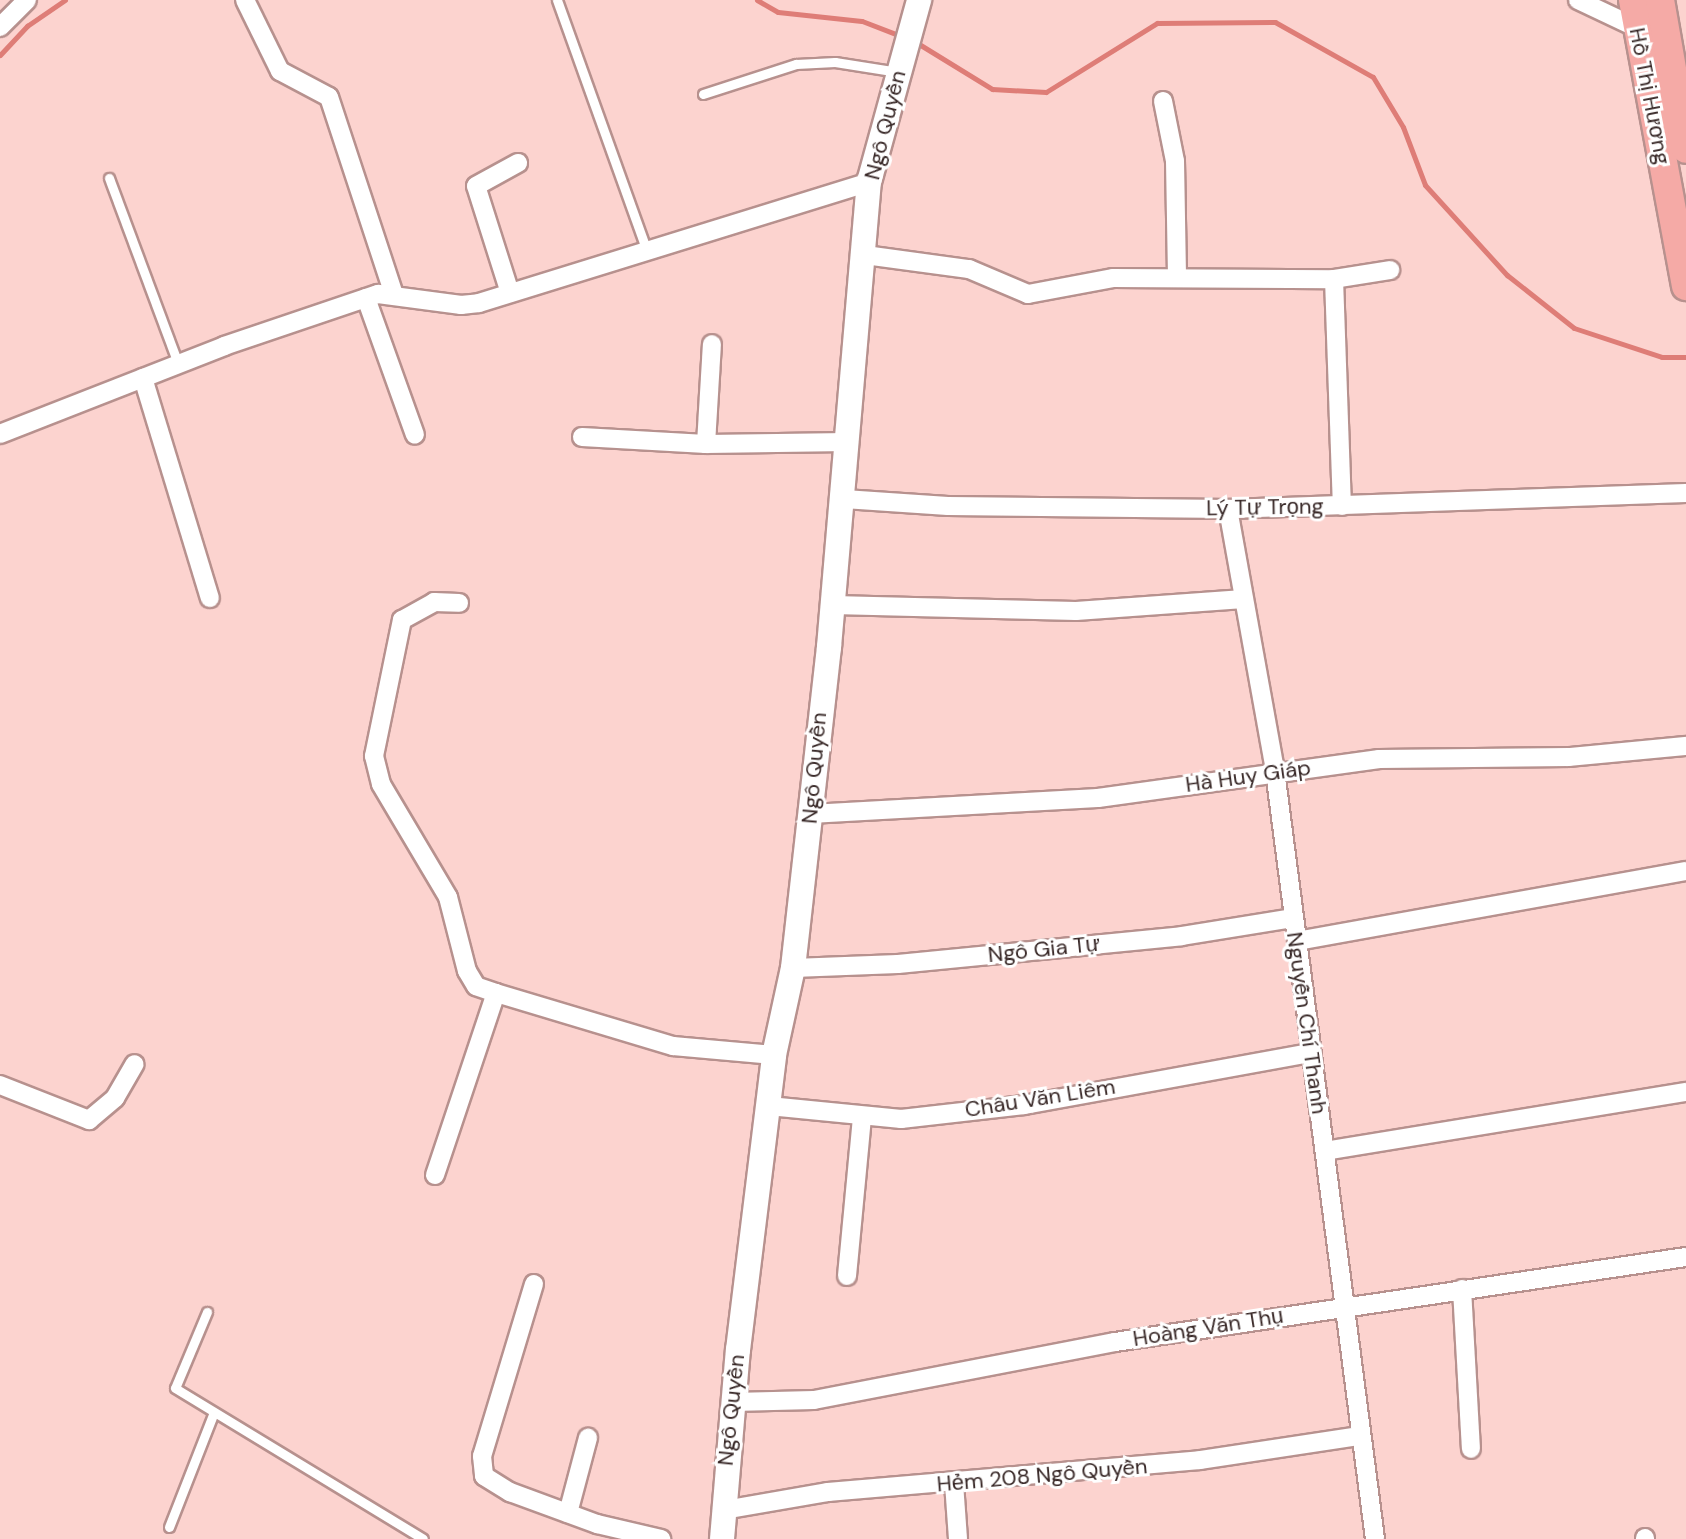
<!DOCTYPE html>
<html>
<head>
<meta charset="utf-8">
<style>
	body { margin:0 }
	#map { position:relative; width:1686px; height:1539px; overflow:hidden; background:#fcd3cf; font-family:"DM Sans",sans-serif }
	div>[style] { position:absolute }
	.stream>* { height:5px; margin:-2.5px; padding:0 2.5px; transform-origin:2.5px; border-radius:2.5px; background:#de7d77 }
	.roads { filter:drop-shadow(2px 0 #b7918e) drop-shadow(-2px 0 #b7918e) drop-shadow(0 2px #b7918e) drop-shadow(0 -2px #b7918e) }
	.lane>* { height:9px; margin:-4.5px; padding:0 4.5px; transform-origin:4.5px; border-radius:4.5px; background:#fff }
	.street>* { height:18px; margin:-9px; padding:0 9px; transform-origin:9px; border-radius:9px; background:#fff }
	.secondary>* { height:24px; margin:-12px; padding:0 12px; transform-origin:12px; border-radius:12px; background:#fff }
	.primary>* { height:28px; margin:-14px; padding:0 14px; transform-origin:14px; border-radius:14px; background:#f5aaa6 }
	span { translate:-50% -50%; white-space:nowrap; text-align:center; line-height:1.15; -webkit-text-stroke:6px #fff; paint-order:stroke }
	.street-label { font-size:22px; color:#372726 }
</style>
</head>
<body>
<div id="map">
	<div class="stream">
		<i style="left:757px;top:0;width:24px;rotate:30deg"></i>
		<i style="left:778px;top:12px;width:84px;rotate:6.1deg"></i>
		<i style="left:862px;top:21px;width:42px;rotate:21deg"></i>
		<i style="left:914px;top:41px;width:92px;rotate:31.6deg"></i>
		<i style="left:992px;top:89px;width:54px;rotate:3.2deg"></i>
		<i style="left:1046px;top:92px;width:131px;rotate:-31.9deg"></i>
		<i style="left:1157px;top:23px;width:118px;rotate:-0.5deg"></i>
		<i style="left:1275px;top:22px;width:112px;rotate:29.3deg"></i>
		<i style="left:1373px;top:77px;width:58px;rotate:59deg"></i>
		<i style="left:1403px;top:127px;width:62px;rotate:69.2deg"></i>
		<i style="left:1425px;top:185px;width:122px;rotate:47.7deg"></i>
		<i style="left:1507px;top:275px;width:85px;rotate:38.3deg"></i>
		<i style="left:1574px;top:328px;width:93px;rotate:18.2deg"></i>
		<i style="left:1662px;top:357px;width:24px"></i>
		<i style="left:0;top:55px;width:40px;rotate:-47deg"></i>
		<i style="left:27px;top:26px;width:46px;rotate:-34.4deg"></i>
	</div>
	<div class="roads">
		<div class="lane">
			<i style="left:557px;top:0;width:263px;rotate:70.3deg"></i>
			<i style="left:703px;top:94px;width:98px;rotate:-17.9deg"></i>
			<i style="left:796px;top:64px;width:39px;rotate:-3deg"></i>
			<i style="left:835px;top:62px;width:64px;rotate:9deg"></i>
			<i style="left:109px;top:178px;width:198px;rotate:69.6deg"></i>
			<i style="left:207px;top:1312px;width:82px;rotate:112.8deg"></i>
			<i style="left:175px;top:1388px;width:290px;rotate:31.3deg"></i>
			<i style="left:169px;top:1527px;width:123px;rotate:-68.6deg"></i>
		</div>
		<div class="street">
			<i style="left:245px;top:0;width:79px;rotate:63.8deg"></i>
			<i style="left:280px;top:71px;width:55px;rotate:28deg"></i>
			<i style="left:329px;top:97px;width:205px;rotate:71.8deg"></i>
			<i style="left:1578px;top:0;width:65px;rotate:25.4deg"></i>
			<i style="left:0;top:27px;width:38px;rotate:-45deg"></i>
			<i style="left:1163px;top:101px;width:61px;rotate:78.7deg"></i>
			<i style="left:1175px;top:161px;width:117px;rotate:89deg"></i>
			<i style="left:865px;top:255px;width:105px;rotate:7.7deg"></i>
			<i style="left:969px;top:269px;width:64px;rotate:23deg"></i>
			<i style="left:1028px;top:294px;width:86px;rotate:-10.7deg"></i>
			<i style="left:1113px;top:278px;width:221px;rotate:0.3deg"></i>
			<i style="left:1334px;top:279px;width:227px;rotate:88deg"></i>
			<i style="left:1334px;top:279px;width:57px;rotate:-9.1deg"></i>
			<i style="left:510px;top:293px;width:112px;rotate:-107.6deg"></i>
			<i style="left:476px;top:186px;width:48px;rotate:-28.7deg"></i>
			<i style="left:366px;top:298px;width:145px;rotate:70.3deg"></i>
			<i style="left:143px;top:378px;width:230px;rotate:73.1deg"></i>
			<i style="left:0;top:434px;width:241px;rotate:-21.4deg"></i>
			<i style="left:224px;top:346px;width:163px;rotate:-18.7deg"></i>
			<i style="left:378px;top:294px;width:84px;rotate:7.5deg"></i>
			<i style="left:461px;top:305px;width:18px;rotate:-6deg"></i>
			<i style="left:479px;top:303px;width:408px;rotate:-17.2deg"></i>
			<i style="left:582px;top:437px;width:124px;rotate:3.2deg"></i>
			<i style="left:706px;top:444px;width:142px;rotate:-0.8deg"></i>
			<i style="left:706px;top:444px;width:100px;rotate:-86.6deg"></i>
			<i style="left:844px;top:499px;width:104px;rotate:3.9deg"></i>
			<i style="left:948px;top:506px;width:280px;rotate:0.6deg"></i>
			<i style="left:1228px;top:509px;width:458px;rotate:-2deg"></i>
			<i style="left:1228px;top:509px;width:266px;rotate:79.8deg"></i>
			<i style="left:1275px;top:771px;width:774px;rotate:82.58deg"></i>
			<i style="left:833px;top:605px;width:243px;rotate:1.4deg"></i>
			<i style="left:1076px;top:611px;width:168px;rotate:-4.1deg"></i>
			<i style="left:810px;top:814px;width:288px;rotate:-3.2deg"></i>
			<i style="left:1098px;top:798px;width:284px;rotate:-7.9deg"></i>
			<i style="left:1379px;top:759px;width:190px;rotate:-0.6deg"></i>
			<i style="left:1569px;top:757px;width:118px;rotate:-5.4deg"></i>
			<i style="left:1297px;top:941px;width:395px;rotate:-10.2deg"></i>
			<i style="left:793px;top:968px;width:105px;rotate:-2.2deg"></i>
			<i style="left:898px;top:964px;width:285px;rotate:-5.6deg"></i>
			<i style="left:1182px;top:936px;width:112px;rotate:-9.2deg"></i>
			<i style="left:496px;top:993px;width:185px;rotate:16.7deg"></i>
			<i style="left:673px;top:1046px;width:101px;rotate:5.1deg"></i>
			<i style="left:0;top:1085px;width:96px;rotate:21.5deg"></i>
			<i style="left:89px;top:1120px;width:34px;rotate:-40deg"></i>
			<i style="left:115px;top:1098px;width:39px;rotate:-60deg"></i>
			<i style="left:769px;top:1106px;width:133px;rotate:5.6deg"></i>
			<i style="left:901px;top:1119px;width:124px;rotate:-6.5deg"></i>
			<i style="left:1024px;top:1105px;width:292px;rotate:-10.3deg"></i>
			<i style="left:1325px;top:1151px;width:366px;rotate:-9.3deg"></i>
			<i style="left:435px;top:1175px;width:192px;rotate:-71.5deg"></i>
			<i style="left:496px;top:993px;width:21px;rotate:-161deg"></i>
			<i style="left:476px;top:986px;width:17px;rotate:-121deg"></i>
			<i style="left:467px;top:971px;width:76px;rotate:-104.4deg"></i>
			<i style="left:448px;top:897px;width:131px;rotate:-120.7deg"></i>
			<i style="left:381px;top:784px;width:29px;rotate:-104deg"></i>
			<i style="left:374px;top:756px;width:139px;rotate:-78.4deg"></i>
			<i style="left:402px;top:620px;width:37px;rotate:-29deg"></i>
			<i style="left:434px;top:602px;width:25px;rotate:2deg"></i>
			<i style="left:847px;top:1276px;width:159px;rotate:-84.6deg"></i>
			<i style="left:534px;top:1284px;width:180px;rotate:106.8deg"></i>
			<i style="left:482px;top:1456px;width:20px;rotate:84deg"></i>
			<i style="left:484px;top:1476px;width:31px;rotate:32deg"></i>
			<i style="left:510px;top:1492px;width:93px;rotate:20.2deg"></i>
			<i style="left:597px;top:1524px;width:66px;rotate:13.2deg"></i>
			<i style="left:1462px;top:1289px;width:160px;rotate:86.8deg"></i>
			<i style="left:733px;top:1402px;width:81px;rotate:-1.4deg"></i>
			<i style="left:814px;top:1400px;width:307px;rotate:-10.9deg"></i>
			<i style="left:1115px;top:1342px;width:577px;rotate:-8.47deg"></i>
			<i style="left:954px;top:1483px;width:56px;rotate:85.9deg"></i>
			<i style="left:724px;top:1510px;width:106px;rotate:-9.8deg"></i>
			<i style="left:828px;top:1492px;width:373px;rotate:-4.9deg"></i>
			<i style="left:1200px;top:1460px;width:161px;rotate:-8.6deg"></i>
			<i style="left:568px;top:1513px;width:78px;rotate:-75.1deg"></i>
			<i style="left:1645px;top:1538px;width:1px;rotate:90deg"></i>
		</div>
		<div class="secondary">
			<i style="left:722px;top:1539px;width:190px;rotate:-85.2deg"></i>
			<i style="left:738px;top:1350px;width:297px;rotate:-83deg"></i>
			<i style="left:774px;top:1055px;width:89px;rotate:-77.7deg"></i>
			<i style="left:793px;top:968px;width:323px;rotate:-83.6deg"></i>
			<i style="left:829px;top:647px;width:467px;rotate:-85.1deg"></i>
			<i style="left:869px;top:182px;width:189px;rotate:-74.6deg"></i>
		</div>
		<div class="primary">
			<i style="left:1633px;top:0;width:291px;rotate:79.5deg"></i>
			<i style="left:1660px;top:0;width:151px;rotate:80.1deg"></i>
		</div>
	</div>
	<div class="street-label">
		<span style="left:1650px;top:96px;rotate:79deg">Hồ Thị Hương</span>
		<span style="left:885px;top:125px;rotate:-76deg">Ngô Quyền</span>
		<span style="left:1265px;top:507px;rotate:-1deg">Lý Tự Trọng</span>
		<span style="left:814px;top:768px;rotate:-85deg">Ngô Quyền</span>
		<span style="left:1248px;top:776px;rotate:-8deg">Hà Huy Giáp</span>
		<span style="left:1044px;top:949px;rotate:-6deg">Ngô Gia Tự</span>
		<span style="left:1307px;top:1023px;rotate:82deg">Nguyễn Chí Thanh</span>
		<span style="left:1040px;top:1098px;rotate:-9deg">Châu Văn Liêm</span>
		<span style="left:1208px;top:1327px;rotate:-9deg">Hoàng Văn Thụ</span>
		<span style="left:731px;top:1410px;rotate:-84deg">Ngô Quyền</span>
		<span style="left:1042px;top:1475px;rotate:-5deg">Hẻm 208 Ngô Quyền</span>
	</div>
</div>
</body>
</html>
